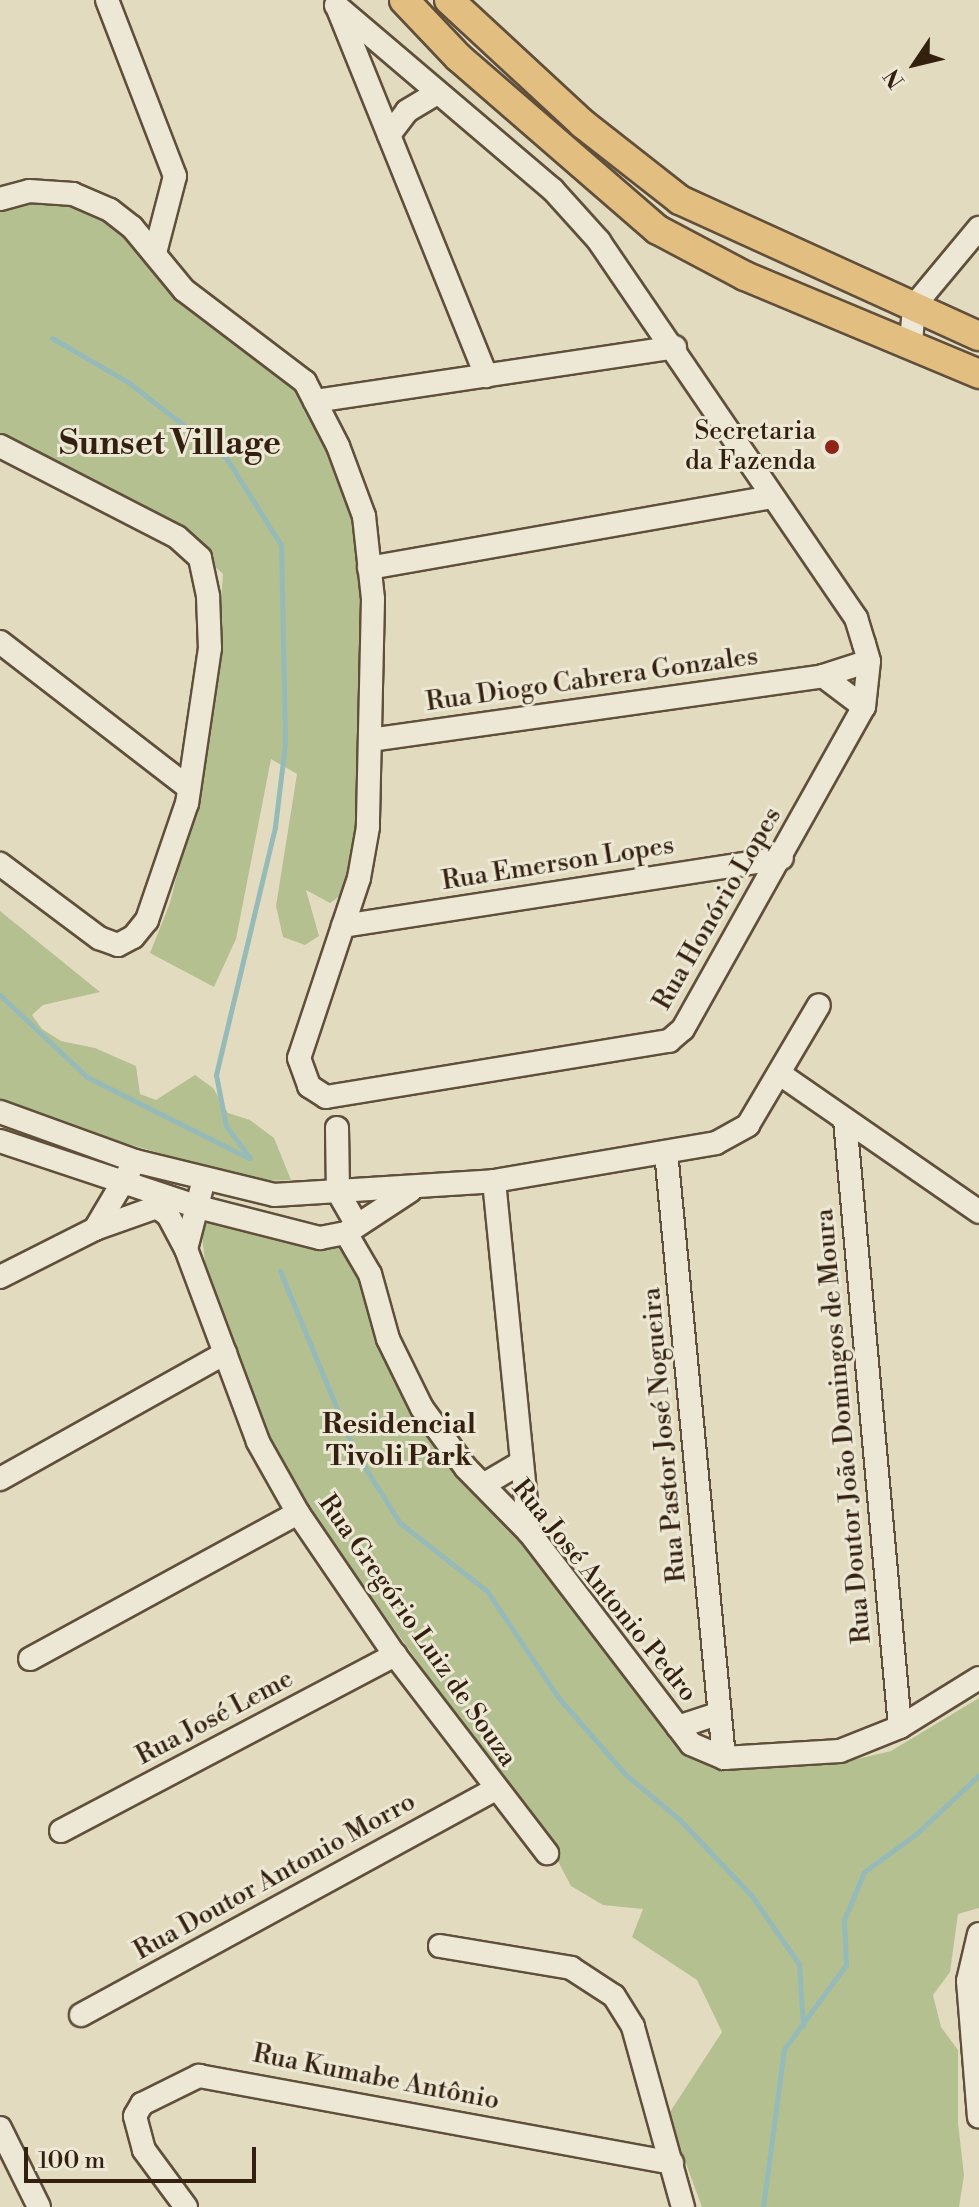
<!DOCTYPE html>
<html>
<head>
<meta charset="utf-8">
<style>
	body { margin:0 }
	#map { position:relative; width:979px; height:2207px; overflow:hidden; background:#e3dbc0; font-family:"Libre Bodoni",serif }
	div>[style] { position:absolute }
	.green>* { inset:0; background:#b5c091 }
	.stream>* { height:5px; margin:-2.5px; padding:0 2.5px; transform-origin:2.5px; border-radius:2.5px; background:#96bab8 }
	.roads { filter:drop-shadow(2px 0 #604f3a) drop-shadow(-2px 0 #604f3a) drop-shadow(0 2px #604f3a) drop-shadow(0 -2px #604f3a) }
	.minor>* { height:22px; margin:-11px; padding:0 11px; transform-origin:11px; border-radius:11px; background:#ede8d6 }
	.major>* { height:28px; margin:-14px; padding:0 14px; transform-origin:14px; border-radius:14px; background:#e2be80 }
	.dots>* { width:22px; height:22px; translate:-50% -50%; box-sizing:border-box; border:4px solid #ede8d6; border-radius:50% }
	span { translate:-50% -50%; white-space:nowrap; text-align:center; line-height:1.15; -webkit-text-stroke:6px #ede8d6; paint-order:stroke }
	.poi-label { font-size:26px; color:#34200e }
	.right { translate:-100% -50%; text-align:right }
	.street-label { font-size:26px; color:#34200e }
	.neighbourhood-label { font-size:28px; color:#34200e; font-weight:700 }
	.district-label { font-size:34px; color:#34200e; font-weight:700 }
	.north { position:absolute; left:875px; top:24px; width:80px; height:80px; -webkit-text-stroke:6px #ede8d6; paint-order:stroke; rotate:235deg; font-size:22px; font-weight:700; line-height:32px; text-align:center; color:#34200e }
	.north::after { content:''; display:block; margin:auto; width:28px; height:36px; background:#34200e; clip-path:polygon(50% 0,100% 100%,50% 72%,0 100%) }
	.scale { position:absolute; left:24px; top:2147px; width:232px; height:36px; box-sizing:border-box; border:4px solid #34200e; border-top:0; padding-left:10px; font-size:24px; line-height:28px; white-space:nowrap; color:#34200e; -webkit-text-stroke:6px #ede8d6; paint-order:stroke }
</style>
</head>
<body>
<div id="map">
	<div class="green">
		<i style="clip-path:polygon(42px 202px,74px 207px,110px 222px,197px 315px,301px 391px,327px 438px,358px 519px,366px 596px,359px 845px,348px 890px,330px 903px,306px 890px,319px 936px,305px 945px,283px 937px,276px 906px,297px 774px,271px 759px,236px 939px,214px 987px,150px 953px,170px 903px,211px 734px,223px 574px,157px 514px,0 437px,0 211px)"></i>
		<i style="clip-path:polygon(0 911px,100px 992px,43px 1005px,32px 1015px,42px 1029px,61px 1041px,95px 1048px,136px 1066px,140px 1094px,156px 1100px,195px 1075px,213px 1088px,228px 1113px,250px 1120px,274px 1138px,291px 1180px,255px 1181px,125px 1143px,0 1098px)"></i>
		<i style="clip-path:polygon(213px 1214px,305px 1244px,349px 1249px,381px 1340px,523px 1541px,706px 1762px,741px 1769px,840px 1763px,891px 1751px,979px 1698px,979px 1908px,958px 1914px,950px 1972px,933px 1995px,941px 2027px,958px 2050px,958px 2123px,964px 2175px,959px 2207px,702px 2207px,668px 2115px,722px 2032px,697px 1980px,632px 1937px,643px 1909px,603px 1905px,571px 1886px,550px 1846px,370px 1595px,313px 1524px,262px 1437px,205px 1262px,200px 1220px)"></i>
	</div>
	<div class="stream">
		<i style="left:52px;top:338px;width:88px;rotate:30.1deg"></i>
		<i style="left:128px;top:382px;width:125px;rotate:37.9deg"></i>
		<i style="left:227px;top:459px;width:102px;rotate:57.9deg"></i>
		<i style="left:281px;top:545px;width:199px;rotate:88.8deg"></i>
		<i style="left:285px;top:744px;width:84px;rotate:96.9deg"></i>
		<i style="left:275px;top:827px;width:255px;rotate:103.4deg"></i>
		<i style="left:216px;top:1075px;width:52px;rotate:78.9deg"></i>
		<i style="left:226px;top:1126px;width:40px;rotate:53deg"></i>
		<i style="left:0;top:995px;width:120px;rotate:43.3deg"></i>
		<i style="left:87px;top:1077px;width:181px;rotate:26.6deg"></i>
		<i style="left:280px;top:1271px;width:194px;rotate:67.5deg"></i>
		<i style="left:354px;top:1450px;width:86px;rotate:57.8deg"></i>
		<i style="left:400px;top:1523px;width:110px;rotate:38deg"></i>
		<i style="left:487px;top:1591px;width:128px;rotate:56.2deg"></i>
		<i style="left:558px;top:1697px;width:102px;rotate:49deg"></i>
		<i style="left:625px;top:1774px;width:72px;rotate:39.9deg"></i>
		<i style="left:680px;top:1820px;width:103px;rotate:46.6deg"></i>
		<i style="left:751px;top:1895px;width:84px;rotate:55.2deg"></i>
		<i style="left:799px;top:1964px;width:62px;rotate:86.3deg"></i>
		<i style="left:763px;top:2207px;width:159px;rotate:-82.4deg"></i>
		<i style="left:784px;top:2049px;width:104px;rotate:-53.6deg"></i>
		<i style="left:846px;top:1965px;width:45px;rotate:-92.5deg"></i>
		<i style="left:844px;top:1920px;width:52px;rotate:-67.4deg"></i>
		<i style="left:864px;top:1872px;width:64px;rotate:-36.2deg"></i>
		<i style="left:916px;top:1834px;width:86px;rotate:-43.1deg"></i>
	</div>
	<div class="roads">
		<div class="minor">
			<i style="left:107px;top:0;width:189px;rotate:68.9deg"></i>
			<i style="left:175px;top:176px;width:80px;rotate:104.6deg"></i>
			<i style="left:338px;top:9px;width:396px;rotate:68deg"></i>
			<i style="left:389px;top:135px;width:30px;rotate:-53deg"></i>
			<i style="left:407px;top:111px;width:35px;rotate:-31deg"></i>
			<i style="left:0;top:199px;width:30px;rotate:-15deg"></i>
			<i style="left:29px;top:191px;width:44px;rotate:3.9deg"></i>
			<i style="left:73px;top:194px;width:40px;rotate:23.4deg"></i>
			<i style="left:110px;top:210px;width:28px;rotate:38deg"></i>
			<i style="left:132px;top:227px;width:82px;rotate:50.5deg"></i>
			<i style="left:184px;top:290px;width:152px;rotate:37.2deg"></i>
			<i style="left:305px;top:382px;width:72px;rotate:62.7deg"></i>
			<i style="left:338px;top:446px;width:75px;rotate:69.6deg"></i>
			<i style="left:364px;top:516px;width:83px;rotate:83.8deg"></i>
			<i style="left:373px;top:599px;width:228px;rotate:91.3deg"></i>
			<i style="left:368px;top:827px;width:52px;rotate:100deg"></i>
			<i style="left:359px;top:878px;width:190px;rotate:108.4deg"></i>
			<i style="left:299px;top:1058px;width:30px;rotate:70deg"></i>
			<i style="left:309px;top:1086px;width:20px;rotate:33deg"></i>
			<i style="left:326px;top:1097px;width:348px;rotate:-9.3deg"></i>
			<i style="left:669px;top:1041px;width:18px;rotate:-41deg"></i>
			<i style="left:683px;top:1029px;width:369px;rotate:-60.7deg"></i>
			<i style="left:864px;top:707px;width:46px;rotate:-83.8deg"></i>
			<i style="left:869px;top:661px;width:18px;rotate:-106deg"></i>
			<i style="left:864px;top:644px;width:27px;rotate:-107deg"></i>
			<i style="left:856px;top:618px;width:456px;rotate:-124.3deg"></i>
			<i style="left:599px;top:241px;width:69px;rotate:-132deg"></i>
			<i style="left:553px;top:190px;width:285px;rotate:-139.6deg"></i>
			<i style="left:911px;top:342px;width:36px;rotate:-85deg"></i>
			<i style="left:914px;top:306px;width:102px;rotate:-50.2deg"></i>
			<i style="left:315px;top:401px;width:364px;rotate:-8.5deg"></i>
			<i style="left:0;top:446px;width:199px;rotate:27.2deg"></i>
			<i style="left:177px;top:537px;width:31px;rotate:42deg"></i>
			<i style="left:200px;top:558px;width:40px;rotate:78deg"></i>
			<i style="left:208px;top:597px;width:51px;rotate:87.8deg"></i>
			<i style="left:210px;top:648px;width:157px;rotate:98.4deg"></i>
			<i style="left:187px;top:803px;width:124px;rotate:108.9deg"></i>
			<i style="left:147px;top:920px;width:22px;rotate:129deg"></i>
			<i style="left:133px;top:937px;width:17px;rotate:152deg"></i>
			<i style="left:118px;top:945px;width:20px;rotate:-160deg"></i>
			<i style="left:99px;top:938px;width:124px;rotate:-143.2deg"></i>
			<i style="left:369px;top:568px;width:409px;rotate:-10deg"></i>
			<i style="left:0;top:642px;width:239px;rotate:37.7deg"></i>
			<i style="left:823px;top:676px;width:51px;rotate:37.1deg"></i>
			<i style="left:370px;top:740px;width:457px;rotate:-8deg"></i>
			<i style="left:823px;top:676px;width:48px;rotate:-18.1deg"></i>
			<i style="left:343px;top:926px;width:444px;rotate:-8.8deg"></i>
			<i style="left:780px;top:1074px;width:242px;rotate:34.7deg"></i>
			<i style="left:0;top:1112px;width:144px;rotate:19.9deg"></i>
			<i style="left:135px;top:1161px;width:143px;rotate:13.7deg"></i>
			<i style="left:274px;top:1195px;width:220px;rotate:-3.6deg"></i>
			<i style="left:494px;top:1181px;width:225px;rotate:-9.7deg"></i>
			<i style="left:716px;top:1143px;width:37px;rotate:-29deg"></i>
			<i style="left:748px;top:1125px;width:139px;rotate:-59.4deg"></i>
			<i style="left:845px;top:1120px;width:609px;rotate:84.82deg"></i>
			<i style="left:337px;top:1128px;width:64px;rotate:89.1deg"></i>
			<i style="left:338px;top:1192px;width:38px;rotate:60deg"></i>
			<i style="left:0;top:1141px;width:209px;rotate:18.4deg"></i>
			<i style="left:198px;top:1207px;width:126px;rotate:14.3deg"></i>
			<i style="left:320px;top:1238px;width:26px;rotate:-11deg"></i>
			<i style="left:346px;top:1233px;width:77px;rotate:-33.3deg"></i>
			<i style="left:666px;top:1152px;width:609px;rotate:84.53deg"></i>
			<i style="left:204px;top:1179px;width:72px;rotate:104.4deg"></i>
			<i style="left:186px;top:1249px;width:206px;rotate:69.5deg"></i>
			<i style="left:258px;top:1442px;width:81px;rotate:60.6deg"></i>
			<i style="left:298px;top:1513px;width:172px;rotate:55.7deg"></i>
			<i style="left:395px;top:1655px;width:250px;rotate:52.5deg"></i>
			<i style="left:494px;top:1181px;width:353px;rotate:84.3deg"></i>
			<i style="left:95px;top:1229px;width:66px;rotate:-19.5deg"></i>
			<i style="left:157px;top:1207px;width:14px;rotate:36deg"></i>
			<i style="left:168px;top:1215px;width:38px;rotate:62deg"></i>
			<i style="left:346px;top:1233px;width:48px;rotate:59.7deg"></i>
			<i style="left:370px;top:1274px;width:67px;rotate:74.5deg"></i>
			<i style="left:388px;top:1339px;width:77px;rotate:63.8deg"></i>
			<i style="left:422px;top:1408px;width:74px;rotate:53.7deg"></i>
			<i style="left:466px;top:1468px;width:90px;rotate:45.5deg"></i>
			<i style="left:529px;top:1532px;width:267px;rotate:52.6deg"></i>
			<i style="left:691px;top:1744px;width:36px;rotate:23deg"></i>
			<i style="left:724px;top:1758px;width:116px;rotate:-3.5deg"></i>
			<i style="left:840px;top:1751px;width:65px;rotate:-21.8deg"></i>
			<i style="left:900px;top:1727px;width:93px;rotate:-31.8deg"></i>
			<i style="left:0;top:1277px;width:106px;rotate:-26.8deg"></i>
			<i style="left:95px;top:1229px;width:69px;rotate:-59.3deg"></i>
			<i style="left:0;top:1479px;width:258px;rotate:-29.2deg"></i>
			<i style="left:483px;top:1485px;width:45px;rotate:-30.5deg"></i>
			<i style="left:30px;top:1659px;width:305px;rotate:-28.6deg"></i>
			<i style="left:678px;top:1727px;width:44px;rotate:-18.4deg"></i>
			<i style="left:61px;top:1831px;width:378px;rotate:-27.8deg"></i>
			<i style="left:979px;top:1934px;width:48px;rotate:103.2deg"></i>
			<i style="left:968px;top:1981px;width:136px;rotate:85.4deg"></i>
			<i style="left:440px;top:1946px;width:133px;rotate:9.5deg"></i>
			<i style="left:571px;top:1968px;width:51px;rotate:33.1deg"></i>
			<i style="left:614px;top:1996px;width:36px;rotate:58deg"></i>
			<i style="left:633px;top:2027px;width:187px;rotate:74.5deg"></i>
			<i style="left:81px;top:2015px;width:472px;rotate:-28.6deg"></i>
			<i style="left:0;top:2128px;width:88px;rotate:63.7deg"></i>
			<i style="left:186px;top:2207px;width:71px;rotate:-126.4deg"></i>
			<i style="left:144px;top:2150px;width:35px;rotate:-105deg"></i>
			<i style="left:135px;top:2116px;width:14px;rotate:-60deg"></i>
			<i style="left:142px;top:2104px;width:64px;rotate:-26.2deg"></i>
			<i style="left:199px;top:2076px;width:481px;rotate:10.4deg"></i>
		</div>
		<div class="major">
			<i style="left:404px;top:0;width:79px;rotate:46.5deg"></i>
			<i style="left:458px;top:57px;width:264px;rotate:40.9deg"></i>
			<i style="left:658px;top:230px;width:98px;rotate:27.9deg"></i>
			<i style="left:745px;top:276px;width:254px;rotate:22.7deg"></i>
			<i style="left:449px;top:0;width:183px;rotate:42.8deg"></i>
			<i style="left:583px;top:124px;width:123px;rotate:38.1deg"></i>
			<i style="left:680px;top:200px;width:328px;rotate:24.5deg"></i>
		</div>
	</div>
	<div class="dots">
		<i style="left:832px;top:447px;background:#8f2418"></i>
	</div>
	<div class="poi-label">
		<span class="right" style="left:816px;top:447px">Secretaria<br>da Fazenda</span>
	</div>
	<div class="street-label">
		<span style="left:592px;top:680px;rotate:-8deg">Rua Diogo Cabrera Gonzales</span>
		<span style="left:558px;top:864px;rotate:-9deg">Rua Emerson Lopes</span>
		<span style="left:718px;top:909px;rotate:-60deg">Rua Honório Lopes</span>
		<span style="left:844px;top:1426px;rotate:-95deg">Rua Doutor João Domingos de Moura</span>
		<span style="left:665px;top:1435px;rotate:-95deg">Rua Pastor José Nogueira</span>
		<span style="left:604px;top:1591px;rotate:51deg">Rua José Antonio Pedro</span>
		<span style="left:417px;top:1631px;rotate:55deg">Rua Gregório Luiz de Souza</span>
		<span style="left:215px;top:1718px;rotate:-28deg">Rua José Leme</span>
		<span style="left:275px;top:1877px;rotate:-29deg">Rua Doutor Antonio Morro</span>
		<span style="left:376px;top:2078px;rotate:11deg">Rua Kumabe Antônio</span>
	</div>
	<div class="neighbourhood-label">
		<span style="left:399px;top:1441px">Residencial<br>Tivoli Park</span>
	</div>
	<div class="district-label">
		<span style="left:170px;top:445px">Sunset Village</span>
	</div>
	<div class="north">N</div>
	<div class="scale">100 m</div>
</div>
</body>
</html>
